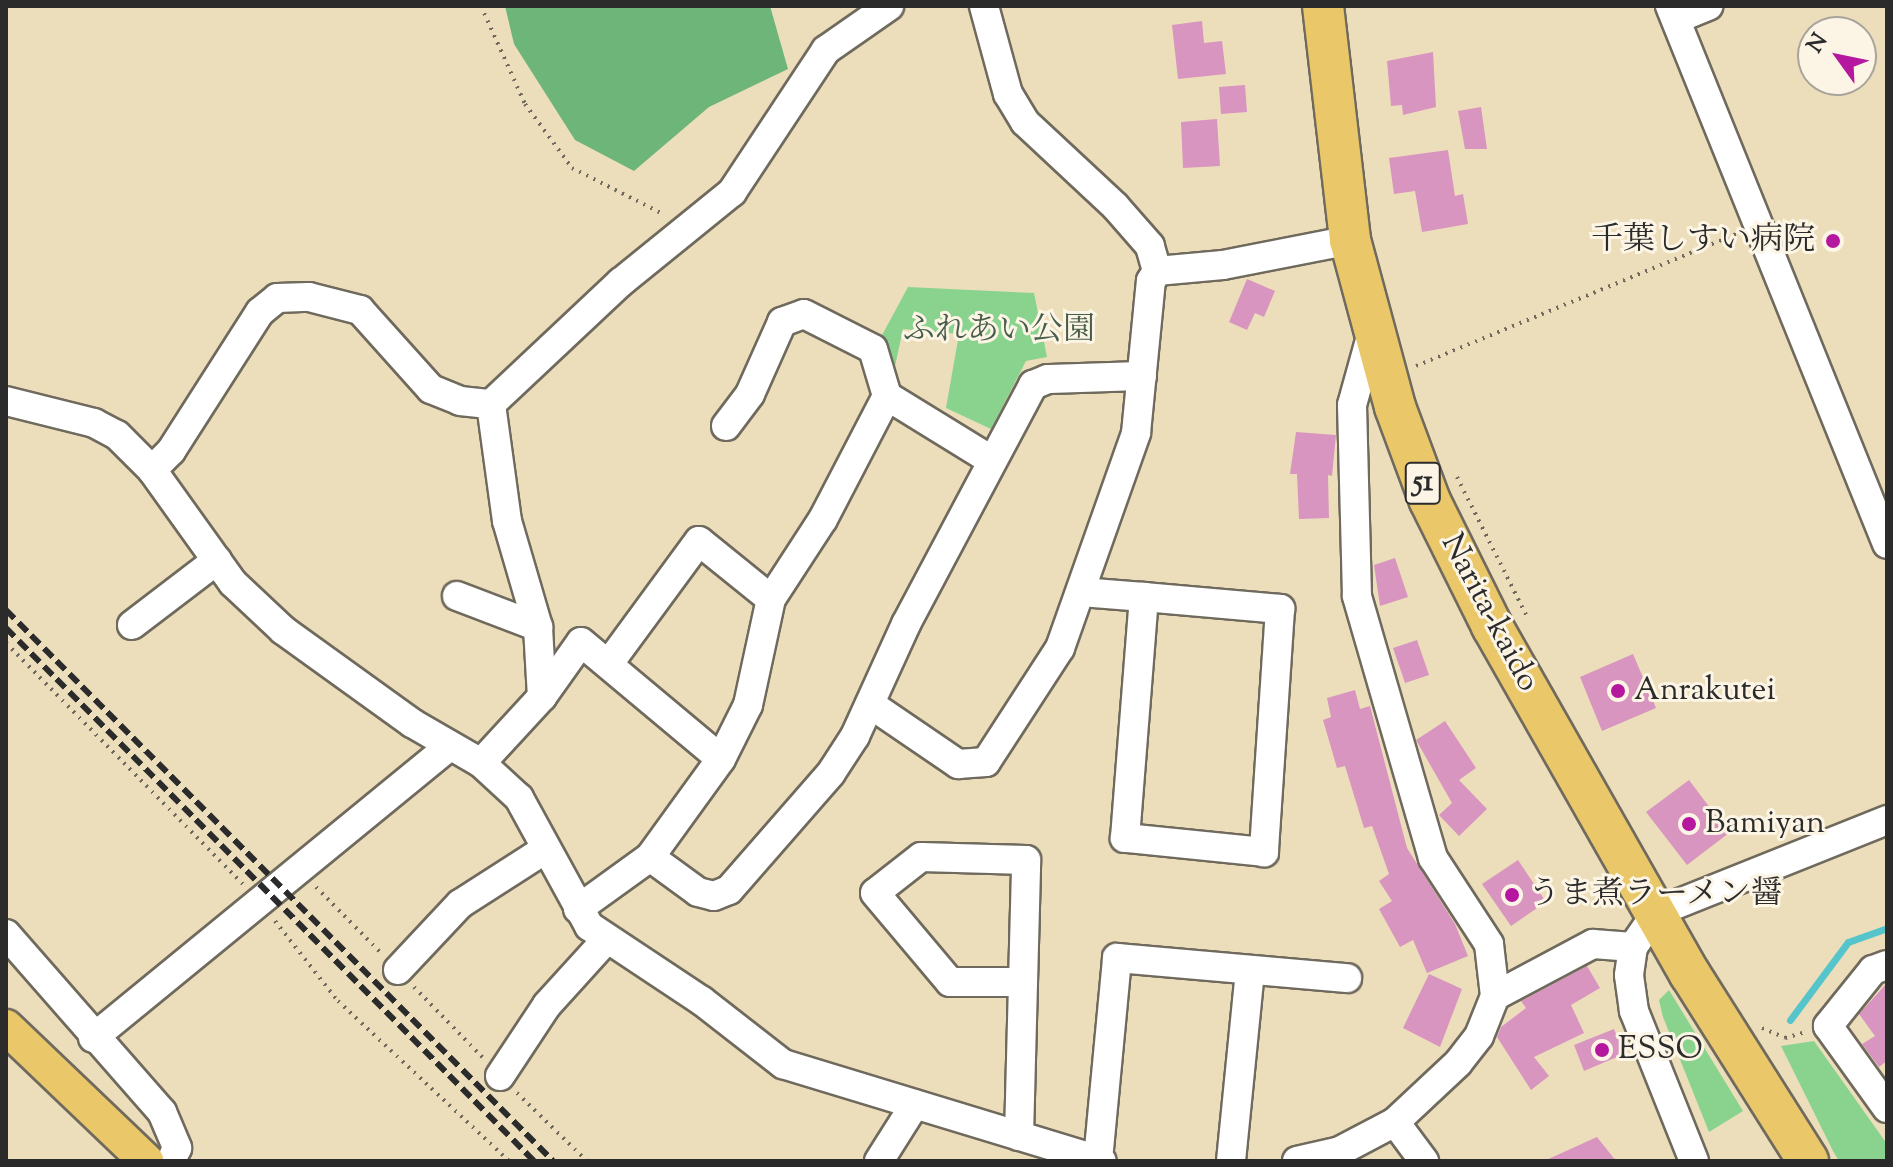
<!DOCTYPE html>
<html>
<head>
<meta charset="utf-8">
<style>
	body { margin:0 }
	#map { position:relative; width:1893px; height:1167px; overflow:hidden; background:#eddebb; font-family:"Sorts Mill Goudy","Noto Serif JP",serif }
	div>[style] { position:absolute }
	.green>* { inset:0; background:#89d38f }
	.forest>* { inset:0; background:#6eb57a }
	.stream>* { height:7px; margin:-3.5px; padding:0 3.5px; transform-origin:3.5px; border-radius:3.5px; background:#56c4cb }
	.building>* { inset:0; background:#d895bf }
	.path>* { height:4px; margin-top:-2px; transform-origin:0; background:repeating-linear-gradient(90deg,#6f6a5d 0 2px,transparent 0 8px) }
	.roads { filter:drop-shadow(2px 0 #6f6a5d) drop-shadow(-2px 0 #6f6a5d) drop-shadow(0 2px #6f6a5d) drop-shadow(0 -2px #6f6a5d) }
	.minor>* { height:28px; margin:-14px; padding:0 14px; transform-origin:14px; border-radius:14px; background:#fff }
	.major>* { height:34px; margin:-17px; padding:0 17px; transform-origin:17px; border-radius:17px; background:#eac769 }
	.highway>* { height:40px; margin:-20px; padding:0 20px; transform-origin:20px; border-radius:20px; background:#eac769 }
	.rail>* { height:6px; margin-top:-3px; transform-origin:0; background:repeating-linear-gradient(90deg,#2b2b2b 0 12px,transparent 0 18px) }
	.dots>* { width:22px; height:22px; translate:-50% -50%; box-sizing:border-box; border:4px solid #fcf5e5; border-radius:50% }
	span { translate:-50% -50%; white-space:nowrap; text-align:center; line-height:1.15; -webkit-text-stroke:6px #fcf5e5; paint-order:stroke }
	.shield-label span { padding:2px 6px; background:#fcf5e5; border:2px solid; border-radius:6px; -webkit-text-stroke-width:0 }
	.shield-label { font-size:30px; color:#2b2b2b; font-weight:700 }
	.poi-label { font-size:32px; color:#2b2b2b }
	.right { translate:-100% -50%; text-align:right }
	.left { translate:0 -50%; text-align:left }
	.park-label { font-size:32px; color:#475d49 }
	.street-label { font-size:32px; color:#2b2b2b }
	.frame { position:absolute; inset:0; border:8px solid #2b2b2b; pointer-events:none }
	.north { position:absolute; left:1797px; top:16px; width:80px; height:80px; box-sizing:border-box; background:#fcf5e5; border:2px solid #a8a49b; border-radius:50%; rotate:303deg; font-size:22px; font-weight:700; line-height:32px; text-align:center; color:#2b2b2b }
	.north::after { content:''; display:block; margin:auto; width:28px; height:36px; background:#b5179e; clip-path:polygon(50% 0,100% 100%,50% 72%,0 100%) }
</style>
</head>
<body>
<div id="map">
	<div class="green">
		<i style="clip-path:polygon(908px 287px,1034px 293px,1047px 357px,1026px 361px,991px 429px,946px 408px,959px 334px,903px 329px,894px 371px,881px 337px)"></i>
		<i style="clip-path:polygon(1669px 990px,1743px 1111px,1709px 1132px,1663px 1017px,1659px 1000px)"></i>
		<i style="clip-path:polygon(1814px 1041px,1887px 1144px,1887px 1161px,1839px 1161px,1833px 1151px,1781px 1046px)"></i>
	</div>
	<div class="forest">
		<i style="clip-path:polygon(505px 6px,770px 6px,788px 69px,709px 107px,634px 171px,575px 140px,514px 44px)"></i>
	</div>
	<div class="stream">
		<i style="left:1790px;top:1020px;width:97px;rotate:-53.4deg"></i>
		<i style="left:1848px;top:942px;width:41px;rotate:-19.7deg"></i>
	</div>
	<div class="building">
		<i style="clip-path:polygon(1202px 21px,1204px 43px,1222px 41px,1226px 74px,1178px 79px,1172px 25px)"></i>
		<i style="clip-path:polygon(1433px 52px,1436px 107px,1403px 115px,1402px 105px,1391px 106px,1387px 61px)"></i>
		<i style="clip-path:polygon(1245px 85px,1247px 112px,1221px 114px,1219px 87px)"></i>
		<i style="clip-path:polygon(1481px 107px,1487px 149px,1465px 149px,1458px 111px)"></i>
		<i style="clip-path:polygon(1217px 119px,1220px 166px,1183px 168px,1181px 122px)"></i>
		<i style="clip-path:polygon(1448px 150px,1455px 196px,1463px 194px,1468px 224px,1422px 232px,1415px 191px,1394px 194px,1389px 158px)"></i>
		<i style="clip-path:polygon(1247px 279px,1275px 291px,1264px 317px,1255px 313px,1247px 330px,1229px 322px)"></i>
		<i style="clip-path:polygon(1296px 432px,1336px 435px,1332px 476px,1328px 475px,1329px 518px,1299px 519px,1297px 474px,1290px 474px)"></i>
		<i style="clip-path:polygon(1395px 558px,1408px 597px,1380px 606px,1374px 565px)"></i>
		<i style="clip-path:polygon(1417px 640px,1429px 675px,1405px 683px,1393px 648px)"></i>
		<i style="clip-path:polygon(1633px 654px,1656px 708px,1602px 731px,1580px 677px)"></i>
		<i style="clip-path:polygon(1355px 690px,1360px 709px,1370px 706px,1407px 848px,1455px 924px,1468px 956px,1427px 973px,1413px 940px,1400px 947px,1379px 909px,1392px 901px,1379px 881px,1389px 874px,1372px 826px,1364px 828px,1345px 766px,1337px 768px,1323px 720px,1331px 717px,1327px 698px)"></i>
		<i style="clip-path:polygon(1445px 721px,1476px 768px,1459px 780px,1487px 809px,1459px 836px,1439px 815px,1452px 803px,1416px 740px)"></i>
		<i style="clip-path:polygon(1689px 780px,1729px 833px,1687px 865px,1646px 812px)"></i>
		<i style="clip-path:polygon(1518px 860px,1546px 902px,1511px 926px,1482px 884px)"></i>
		<i style="clip-path:polygon(1587px 966px,1600px 988px,1571px 1005px,1584px 1033px,1534px 1057px,1549px 1076px,1531px 1090px,1497px 1037px,1501px 1027px,1526px 1008px,1521px 1001px)"></i>
		<i style="clip-path:polygon(1429px 974px,1462px 989px,1440px 1047px,1403px 1028px)"></i>
		<i style="clip-path:polygon(1887px 983px,1887px 1061px,1879px 1067px,1862px 1044px,1875px 1036px,1859px 1014px)"></i>
		<i style="clip-path:polygon(1614px 1029px,1624px 1054px,1584px 1071px,1574px 1045px)"></i>
		<i style="clip-path:polygon(1597px 1137px,1616px 1161px,1544px 1161px)"></i>
	</div>
	<div class="path">
		<i style="left:481px;top:6px;width:107px;rotate:65.8deg"></i>
		<i style="left:525px;top:104px;width:79px;rotate:53.7deg"></i>
		<i style="left:572px;top:168px;width:102px;rotate:26.8deg"></i>
		<i style="left:1416px;top:366px;width:347px;rotate:-22.4deg"></i>
		<i style="left:1457px;top:477px;width:154px;rotate:63.4deg"></i>
		<i style="left:6px;top:643px;width:338px;rotate:45.5deg"></i>
		<i style="left:316px;top:887px;width:91px;rotate:45.4deg"></i>
		<i style="left:275px;top:921px;width:102px;rotate:51.8deg"></i>
		<i style="left:338px;top:1001px;width:234px;rotate:43.1deg"></i>
		<i style="left:414px;top:987px;width:99px;rotate:45.8deg"></i>
		<i style="left:1762px;top:1028px;width:25px;rotate:23deg"></i>
		<i style="left:1785px;top:1038px;width:22px;rotate:-16deg"></i>
		<i style="left:517px;top:1093px;width:98px;rotate:44.2deg"></i>
	</div>
	<div class="roads">
		<div class="minor">
			<i style="left:1670px;top:6px;width:580px;rotate:68.03deg"></i>
			<i style="left:1676px;top:19px;width:35px;rotate:-22deg"></i>
			<i style="left:1157px;top:271px;width:66px;rotate:-5.2deg"></i>
			<i style="left:1223px;top:265px;width:129px;rotate:-11.1deg"></i>
			<i style="left:6px;top:401px;width:91px;rotate:14deg"></i>
			<i style="left:94px;top:423px;width:26px;rotate:28deg"></i>
			<i style="left:117px;top:435px;width:49px;rotate:45deg"></i>
			<i style="left:152px;top:470px;width:139px;rotate:54.4deg"></i>
			<i style="left:233px;top:583px;width:69px;rotate:43.2deg"></i>
			<i style="left:283px;top:630px;width:159px;rotate:35.8deg"></i>
			<i style="left:412px;top:723px;width:80px;rotate:30.1deg"></i>
			<i style="left:481px;top:763px;width:52px;rotate:42.6deg"></i>
			<i style="left:519px;top:798px;width:146px;rotate:61.3deg"></i>
			<i style="left:589px;top:926px;width:136px;rotate:33.6deg"></i>
			<i style="left:702px;top:1001px;width:103px;rotate:37.9deg"></i>
			<i style="left:783px;top:1064px;width:333px;rotate:16.9deg"></i>
			<i style="left:726px;top:426px;width:40px;rotate:-53deg"></i>
			<i style="left:750px;top:394px;width:79px;rotate:-66deg"></i>
			<i style="left:782px;top:322px;width:23px;rotate:-20deg"></i>
			<i style="left:804px;top:314px;width:77px;rotate:26.9deg"></i>
			<i style="left:873px;top:349px;width:49px;rotate:73.4deg"></i>
			<i style="left:887px;top:396px;width:122px;rotate:31.6deg"></i>
			<i style="left:152px;top:470px;width:27px;rotate:-45deg"></i>
			<i style="left:171px;top:451px;width:165px;rotate:-57.4deg"></i>
			<i style="left:260px;top:312px;width:22px;rotate:-39deg"></i>
			<i style="left:277px;top:298px;width:32px;rotate:-2deg"></i>
			<i style="left:309px;top:297px;width:53px;rotate:14.3deg"></i>
			<i style="left:360px;top:310px;width:106px;rotate:48.1deg"></i>
			<i style="left:431px;top:389px;width:31px;rotate:22deg"></i>
			<i style="left:460px;top:401px;width:31px;rotate:6deg"></i>
			<i style="left:1081px;top:592px;width:63px;rotate:4.5deg"></i>
			<i style="left:1144px;top:597px;width:137px;rotate:5deg"></i>
			<i style="left:1280px;top:609px;width:244px;rotate:93.8deg"></i>
			<i style="left:1264px;top:852px;width:140px;rotate:-174.2deg"></i>
			<i style="left:1125px;top:838px;width:242px;rotate:-85.5deg"></i>
			<i style="left:457px;top:596px;width:87px;rotate:20.9deg"></i>
			<i style="left:132px;top:625px;width:107px;rotate:-37.4deg"></i>
			<i style="left:610px;top:662px;width:150px;rotate:-53.7deg"></i>
			<i style="left:699px;top:541px;width:92px;rotate:38.9deg"></i>
			<i style="left:542px;top:697px;width:67px;rotate:-54.7deg"></i>
			<i style="left:581px;top:642px;width:182px;rotate:39.9deg"></i>
			<i style="left:870px;top:704px;width:107px;rotate:34.3deg"></i>
			<i style="left:958px;top:764px;width:28px;rotate:-4deg"></i>
			<i style="left:986px;top:762px;width:136px;rotate:-57deg"></i>
			<i style="left:1060px;top:648px;width:228px;rotate:-70.5deg"></i>
			<i style="left:1136px;top:433px;width:153px;rotate:-84.4deg"></i>
			<i style="left:1151px;top:281px;width:12px;rotate:-59deg"></i>
			<i style="left:1157px;top:271px;width:26px;rotate:-106deg"></i>
			<i style="left:1150px;top:246px;width:53px;rotate:-131.2deg"></i>
			<i style="left:1115px;top:206px;width:123px;rotate:-137deg"></i>
			<i style="left:1025px;top:122px;width:33px;rotate:-121deg"></i>
			<i style="left:1008px;top:94px;width:91px;rotate:-105.3deg"></i>
			<i style="left:481px;top:763px;width:90px;rotate:-47.3deg"></i>
			<i style="left:542px;top:697px;width:70px;rotate:-93.3deg"></i>
			<i style="left:538px;top:627px;width:110px;rotate:-106.3deg"></i>
			<i style="left:507px;top:521px;width:118px;rotate:-97.8deg"></i>
			<i style="left:491px;top:404px;width:178px;rotate:-43.2deg"></i>
			<i style="left:621px;top:282px;width:143px;rotate:-39deg"></i>
			<i style="left:732px;top:192px;width:170px;rotate:-56.5deg"></i>
			<i style="left:826px;top:50px;width:77px;rotate:-34.9deg"></i>
			<i style="left:650px;top:857px;width:59px;rotate:36.1deg"></i>
			<i style="left:698px;top:892px;width:16px;rotate:14deg"></i>
			<i style="left:714px;top:896px;width:16px;rotate:-22deg"></i>
			<i style="left:729px;top:890px;width:155px;rotate:-48.9deg"></i>
			<i style="left:831px;top:773px;width:44px;rotate:-57deg"></i>
			<i style="left:855px;top:736px;width:123px;rotate:-65.5deg"></i>
			<i style="left:906px;top:624px;width:271px;rotate:-62deg"></i>
			<i style="left:1033px;top:385px;width:16px;rotate:-22deg"></i>
			<i style="left:1048px;top:379px;width:94px;rotate:-1.8deg"></i>
			<i style="left:578px;top:909px;width:89px;rotate:-35.8deg"></i>
			<i style="left:650px;top:857px;width:121px;rotate:-54.1deg"></i>
			<i style="left:721px;top:759px;width:60px;rotate:-63.4deg"></i>
			<i style="left:748px;top:705px;width:108px;rotate:-77.8deg"></i>
			<i style="left:771px;top:599px;width:95px;rotate:-57deg"></i>
			<i style="left:823px;top:519px;width:139px;rotate:-62.5deg"></i>
			<i style="left:6px;top:934px;width:237px;rotate:48.8deg"></i>
			<i style="left:162px;top:1112px;width:39px;rotate:67deg"></i>
			<i style="left:177px;top:1148px;width:14px;rotate:115deg"></i>
			<i style="left:1887px;top:965px;width:15px;rotate:160deg"></i>
			<i style="left:1873px;top:970px;width:72px;rotate:128.8deg"></i>
			<i style="left:1828px;top:1026px;width:101px;rotate:54.3deg"></i>
			<i style="left:398px;top:970px;width:91px;rotate:-46.8deg"></i>
			<i style="left:460px;top:904px;width:100px;rotate:-32.7deg"></i>
			<i style="left:1495px;top:996px;width:111px;rotate:-28deg"></i>
			<i style="left:1593px;top:944px;width:40px;rotate:4.3deg"></i>
			<i style="left:93px;top:1038px;width:461px;rotate:-39.3deg"></i>
			<i style="left:500px;top:1076px;width:85px;rotate:-56.5deg"></i>
			<i style="left:547px;top:1005px;width:88px;rotate:-47.8deg"></i>
			<i style="left:1395px;top:1122px;width:49px;rotate:53.4deg"></i>
			<i style="left:1019px;top:1136px;width:276px;rotate:-88.5deg"></i>
			<i style="left:1026px;top:860px;width:105px;rotate:-178.4deg"></i>
			<i style="left:921px;top:857px;width:58px;rotate:142deg"></i>
			<i style="left:875px;top:893px;width:116px;rotate:49.9deg"></i>
			<i style="left:950px;top:982px;width:73px"></i>
			<i style="left:1098px;top:1160px;width:203px;rotate:-84.6deg"></i>
			<i style="left:1117px;top:958px;width:231px;rotate:5deg"></i>
			<i style="left:879px;top:1161px;width:67px;rotate:-57.7deg"></i>
			<i style="left:1231px;top:1161px;width:192px;rotate:-84.3deg"></i>
			<i style="left:1297px;top:1161px;width:44px;rotate:-13.1deg"></i>
			<i style="left:1340px;top:1151px;width:62px;rotate:-27.8deg"></i>
			<i style="left:1395px;top:1122px;width:86px;rotate:-43.1deg"></i>
			<i style="left:1458px;top:1063px;width:34px;rotate:-52deg"></i>
			<i style="left:1479px;top:1036px;width:43px;rotate:-68.2deg"></i>
			<i style="left:1495px;top:996px;width:52px;rotate:-96.6deg"></i>
			<i style="left:1489px;top:944px;width:103px;rotate:-123.1deg"></i>
			<i style="left:1433px;top:858px;width:273px;rotate:-106.2deg"></i>
			<i style="left:1357px;top:596px;width:191px;rotate:-91.5deg"></i>
			<i style="left:1352px;top:405px;width:75px;rotate:-74.5deg"></i>
			<i style="left:1694px;top:1161px;width:162px;rotate:-111.8deg"></i>
			<i style="left:1634px;top:1011px;width:36px;rotate:-98deg"></i>
			<i style="left:1629px;top:975px;width:28px;rotate:-82deg"></i>
			<i style="left:1633px;top:947px;width:42px;rotate:-55.6deg"></i>
			<i style="left:1657px;top:912px;width:248px;rotate:-21.8deg"></i>
		</div>
		<div class="major">
			<i style="left:6px;top:1027px;width:194px;rotate:43.7deg"></i>
		</div>
		<div class="highway">
			<i style="left:1323px;top:6px;width:236px;rotate:83.4deg"></i>
			<i style="left:1350px;top:240px;width:173px;rotate:74.9deg"></i>
			<i style="left:1395px;top:407px;width:100px;rotate:69.6deg"></i>
			<i style="left:1430px;top:501px;width:140px;rotate:63.6deg"></i>
			<i style="left:1492px;top:626px;width:400px;rotate:60.4deg"></i>
			<i style="left:1690px;top:974px;width:221px;rotate:57.7deg"></i>
		</div>
	</div>
	<div class="rail">
		<i style="left:6px;top:610px;width:776px;rotate:45.21deg"></i>
		<i style="left:6px;top:628px;width:750px;rotate:45.27deg"></i>
	</div>
	<div class="dots">
		<i style="left:1833px;top:241px;background:#b5179e"></i>
		<i style="left:1618px;top:691px;background:#b5179e"></i>
		<i style="left:1689px;top:824px;background:#b5179e"></i>
		<i style="left:1512px;top:895px;background:#b5179e"></i>
		<i style="left:1602px;top:1050px;background:#b5179e"></i>
	</div>
	<div class="shield-label">
		<span style="left:1423px;top:483px">51</span>
	</div>
	<div class="poi-label">
		<span class="right" style="left:1815px;top:241px">千葉しすい病院</span>
		<span class="left" style="left:1634px;top:691px">Anrakutei</span>
		<span class="left" style="left:1705px;top:824px">Bamiyan</span>
		<span class="left" style="left:1528px;top:895px">うま煮ラーメン醤</span>
		<span class="left" style="left:1618px;top:1050px">ESSO</span>
	</div>
	<div class="park-label">
		<span style="left:999px;top:331px">ふれあい公園</span>
	</div>
	<div class="street-label">
		<span style="left:1489px;top:613px;rotate:62deg">Narita-kaido</span>
	</div>
	<div class="frame"></div>
	<div class="north">N</div>
</div>
</body>
</html>
